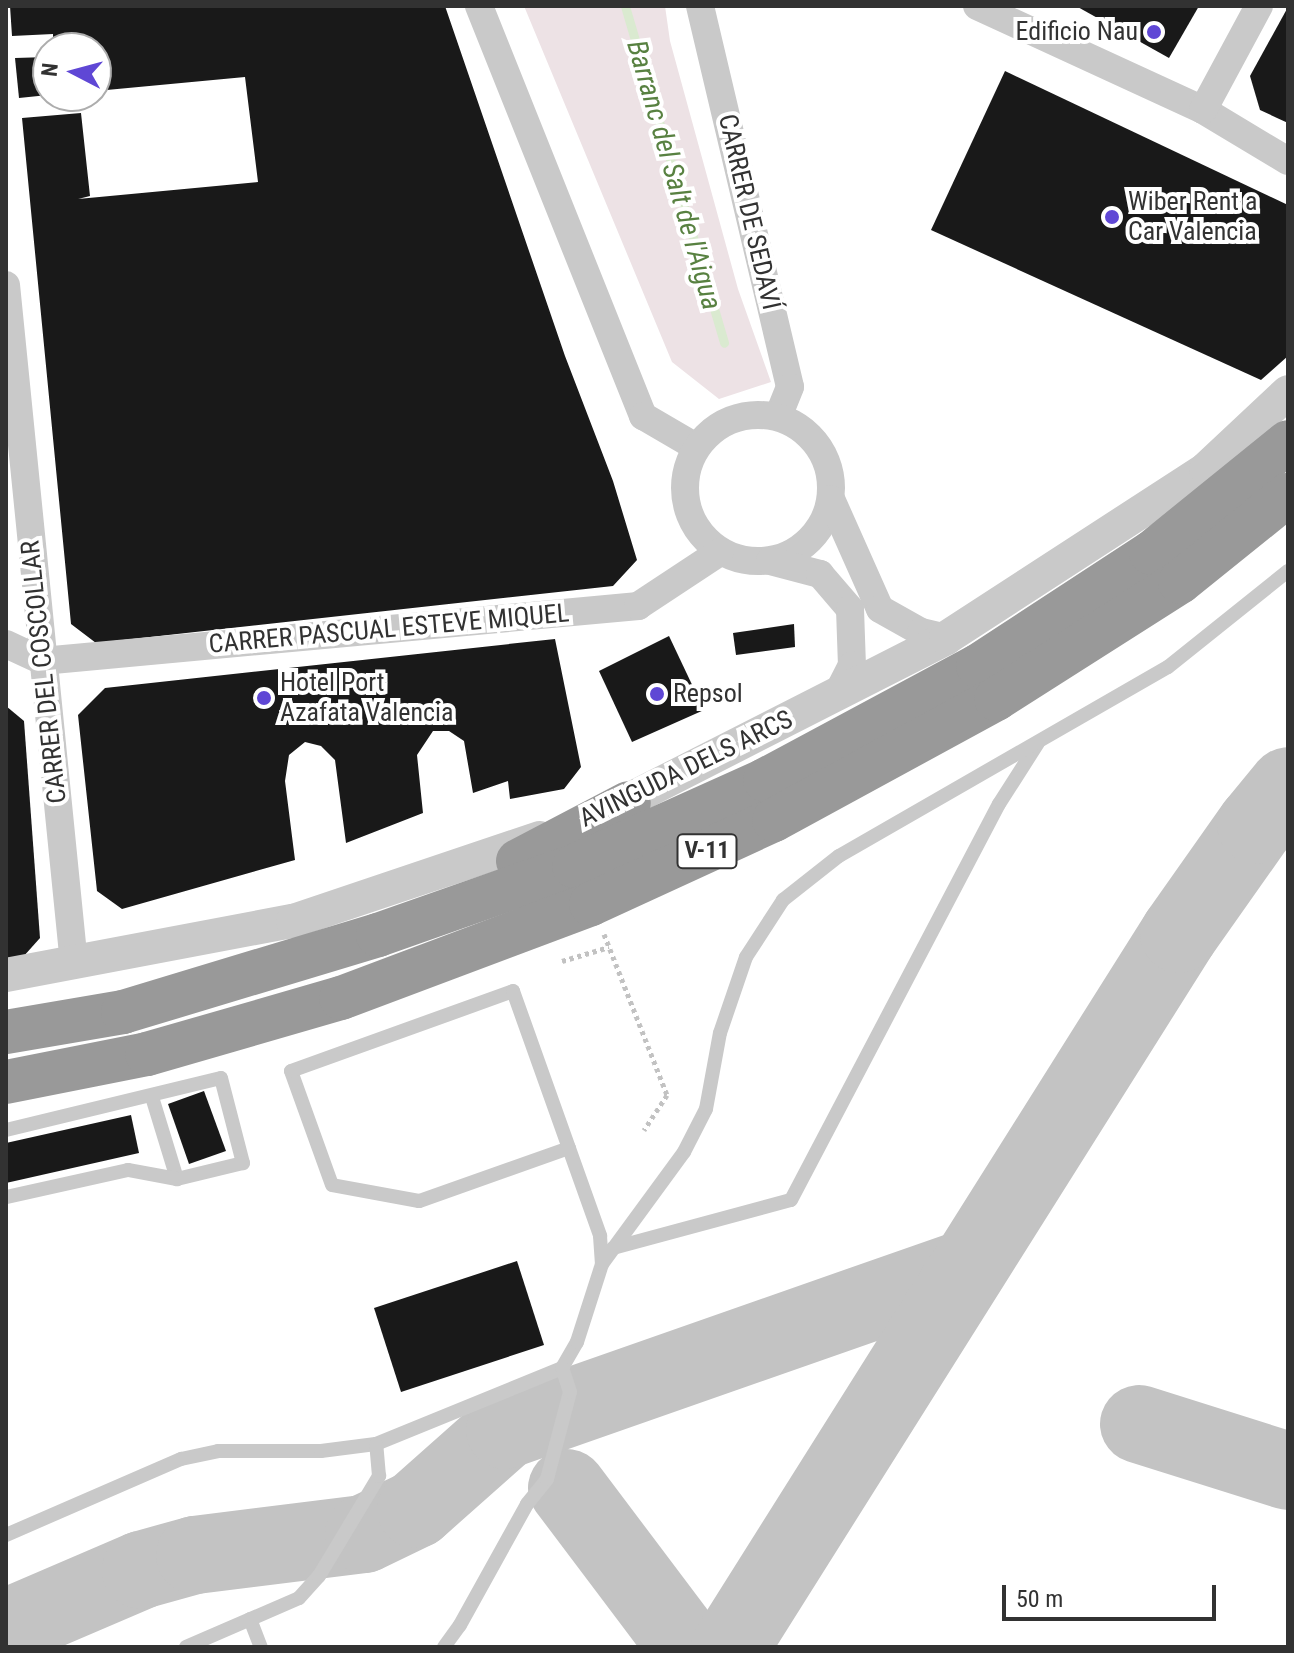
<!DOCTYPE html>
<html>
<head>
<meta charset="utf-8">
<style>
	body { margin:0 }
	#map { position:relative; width:1294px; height:1653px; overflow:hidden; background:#fff; font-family:"Roboto Condensed",sans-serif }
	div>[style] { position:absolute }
	.green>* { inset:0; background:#ede2e5 }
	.stream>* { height:9px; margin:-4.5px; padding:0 4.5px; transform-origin:4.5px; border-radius:4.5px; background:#daead0 }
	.taxiway>* { height:78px; margin:-39px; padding:0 39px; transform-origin:39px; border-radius:39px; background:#c3c3c3 }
	.building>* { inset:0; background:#191919 }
	.path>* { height:5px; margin-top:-2.5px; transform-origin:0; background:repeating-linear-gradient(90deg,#c2c2c2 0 4px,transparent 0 8px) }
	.service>* { height:14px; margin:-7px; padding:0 7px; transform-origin:7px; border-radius:7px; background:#c9c9c9 }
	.minor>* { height:28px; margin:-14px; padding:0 14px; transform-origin:14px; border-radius:14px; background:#c9c9c9 }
	.minor>.ring { margin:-14px; padding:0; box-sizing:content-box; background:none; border:28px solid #c9c9c9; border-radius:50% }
	.tertiary>* { height:34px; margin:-17px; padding:0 17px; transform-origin:17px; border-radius:17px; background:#c9c9c9 }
	.motorway>* { height:44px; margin:-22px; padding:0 22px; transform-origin:22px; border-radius:22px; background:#999 }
	.dots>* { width:22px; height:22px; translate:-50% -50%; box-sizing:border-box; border:4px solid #fff; border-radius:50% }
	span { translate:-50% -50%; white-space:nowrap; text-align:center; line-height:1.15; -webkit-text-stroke:8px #fff; paint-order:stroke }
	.shield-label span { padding:2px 6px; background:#fff; border:2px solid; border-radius:6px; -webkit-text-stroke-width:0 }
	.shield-label { font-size:24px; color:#323232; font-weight:700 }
	.poi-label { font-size:26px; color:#323232 }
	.right { translate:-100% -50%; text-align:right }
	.left { translate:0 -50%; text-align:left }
	.street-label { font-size:26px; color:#323232 }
	.water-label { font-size:28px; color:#588141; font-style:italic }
	.frame { position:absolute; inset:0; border:8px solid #323232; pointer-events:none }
	.north { position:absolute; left:32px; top:32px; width:80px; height:80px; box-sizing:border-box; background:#fff; border:2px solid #adadad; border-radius:50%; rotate:276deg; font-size:22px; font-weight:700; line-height:32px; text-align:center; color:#323232 }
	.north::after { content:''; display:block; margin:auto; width:28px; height:36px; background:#5f47d5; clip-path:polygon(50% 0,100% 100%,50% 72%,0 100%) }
	.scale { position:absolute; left:1002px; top:1585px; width:214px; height:36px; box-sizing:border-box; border:4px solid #323232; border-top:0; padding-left:10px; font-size:24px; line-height:28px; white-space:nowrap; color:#323232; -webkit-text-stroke:6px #fff; paint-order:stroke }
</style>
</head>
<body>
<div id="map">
	<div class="green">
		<i style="clip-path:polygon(524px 6px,665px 6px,670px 41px,738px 289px,771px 382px,719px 399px,672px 362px)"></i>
	</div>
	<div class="stream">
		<i style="left:625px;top:6px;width:351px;rotate:73.6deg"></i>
	</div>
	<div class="taxiway">
		<i style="left:1139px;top:1424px;width:156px;rotate:17.5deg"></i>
		<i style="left:567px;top:1488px;width:199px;rotate:53deg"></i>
		<i style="left:6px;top:1628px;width:147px;rotate:-23.2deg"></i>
		<i style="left:141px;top:1570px;width:56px;rotate:-15.5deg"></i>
		<i style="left:195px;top:1555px;width:170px;rotate:-7.1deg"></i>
		<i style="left:364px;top:1534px;width:58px;rotate:-25.7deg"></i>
		<i style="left:416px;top:1509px;width:119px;rotate:-41.6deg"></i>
		<i style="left:505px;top:1430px;width:491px;rotate:-19.3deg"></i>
		<i style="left:730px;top:1647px;width:843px;rotate:-57.8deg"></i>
		<i style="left:1179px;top:934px;width:133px;rotate:-54.8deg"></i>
		<i style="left:1256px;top:825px;width:50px;rotate:-50.6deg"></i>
	</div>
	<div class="building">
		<i style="clip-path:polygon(10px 6px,445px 6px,565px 356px,613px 481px,637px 560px,613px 586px,96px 643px,71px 624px,22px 118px,81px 113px,90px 196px,78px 199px,258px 182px,245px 77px,96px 91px,96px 48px,53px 48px,53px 34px,12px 36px)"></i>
		<i style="clip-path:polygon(1076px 6px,1199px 6px,1169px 58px)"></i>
		<i style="clip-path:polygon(1288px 7px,1288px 123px,1260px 110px,1250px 76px)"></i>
		<i style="clip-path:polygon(48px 57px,48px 95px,19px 98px,15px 58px)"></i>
		<i style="clip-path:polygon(1005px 71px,1288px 205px,1288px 356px,1261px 380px,931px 230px)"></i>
		<i style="clip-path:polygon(794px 624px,795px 647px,736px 655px,733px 633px)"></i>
		<i style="clip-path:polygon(669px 636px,704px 710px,632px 742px,599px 671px)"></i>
		<i style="clip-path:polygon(555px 639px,581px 767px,564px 789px,510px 799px,508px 781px,473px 793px,464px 741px,449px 731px,433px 731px,417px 755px,423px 813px,346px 843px,335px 760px,321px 746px,305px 742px,289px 755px,285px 781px,295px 860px,122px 909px,97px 891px,78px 715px,105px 688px)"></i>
		<i style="clip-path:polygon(6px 706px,24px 721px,40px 938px,23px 957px,6px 958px)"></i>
		<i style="clip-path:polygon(204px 1091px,226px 1151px,189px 1164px,168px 1104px)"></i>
		<i style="clip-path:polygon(131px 1115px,139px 1153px,6px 1183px,6px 1143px)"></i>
		<i style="clip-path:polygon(517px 1261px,544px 1345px,401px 1392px,374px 1308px)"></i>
	</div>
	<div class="path">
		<i style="left:604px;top:934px;width:173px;rotate:68.6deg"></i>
		<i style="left:667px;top:1095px;width:42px;rotate:123.3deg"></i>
		<i style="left:562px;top:961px;width:49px;rotate:-16.6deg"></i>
	</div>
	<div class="service">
		<i style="left:152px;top:1097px;width:86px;rotate:73deg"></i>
		<i style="left:6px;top:1130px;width:221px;rotate:-13.6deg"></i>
		<i style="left:221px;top:1078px;width:88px;rotate:75.5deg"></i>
		<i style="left:243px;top:1163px;width:68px;rotate:166.4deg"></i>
		<i style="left:177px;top:1179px;width:50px;rotate:-169.6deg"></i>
		<i style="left:128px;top:1170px;width:125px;rotate:167.5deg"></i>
		<i style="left:569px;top:1148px;width:159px;rotate:160.5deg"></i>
		<i style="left:419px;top:1201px;width:88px;rotate:-169.6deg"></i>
		<i style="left:332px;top:1185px;width:121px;rotate:-109.8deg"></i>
		<i style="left:291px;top:1071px;width:236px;rotate:-19.8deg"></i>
		<i style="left:513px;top:991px;width:260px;rotate:70.4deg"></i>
		<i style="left:600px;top:1236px;width:28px;rotate:86deg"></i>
		<i style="left:613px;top:1248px;width:184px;rotate:-15.1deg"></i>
		<i style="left:791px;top:1200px;width:447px;rotate:-62.3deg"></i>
		<i style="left:999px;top:804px;width:72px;rotate:-57.4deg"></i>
		<i style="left:6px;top:1535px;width:191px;rotate:-23.5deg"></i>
		<i style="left:181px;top:1459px;width:38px;rotate:-12deg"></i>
		<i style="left:218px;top:1451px;width:103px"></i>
		<i style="left:321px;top:1451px;width:55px;rotate:-7.3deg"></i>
		<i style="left:376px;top:1444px;width:201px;rotate:-22.2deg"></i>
		<i style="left:562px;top:1368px;width:30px;rotate:-60deg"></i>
		<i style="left:577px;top:1342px;width:82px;rotate:-72.2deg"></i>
		<i style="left:602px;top:1264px;width:139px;rotate:-53.8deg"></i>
		<i style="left:684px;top:1152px;width:48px;rotate:-62.9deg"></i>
		<i style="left:706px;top:1109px;width:77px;rotate:-79.6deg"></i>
		<i style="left:720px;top:1033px;width:80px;rotate:-71.1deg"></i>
		<i style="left:746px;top:957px;width:68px;rotate:-57deg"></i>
		<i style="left:783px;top:900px;width:71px;rotate:-38.2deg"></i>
		<i style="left:839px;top:856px;width:379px;rotate:-29.9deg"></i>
		<i style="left:1168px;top:667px;width:154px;rotate:-38.7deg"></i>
		<i style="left:250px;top:1619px;width:30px;rotate:69deg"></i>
		<i style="left:186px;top:1647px;width:123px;rotate:-23.4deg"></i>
		<i style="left:299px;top:1598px;width:30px;rotate:-48deg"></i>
		<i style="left:319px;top:1576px;width:117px;rotate:-59deg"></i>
		<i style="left:379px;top:1476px;width:32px;rotate:-95deg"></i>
		<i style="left:444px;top:1647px;width:27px;rotate:-54deg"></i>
		<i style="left:460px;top:1625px;width:138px;rotate:-61deg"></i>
		<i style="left:527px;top:1504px;width:32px;rotate:-51deg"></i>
		<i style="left:547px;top:1479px;width:90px;rotate:-75.2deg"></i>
		<i style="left:570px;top:1392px;width:25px;rotate:-108deg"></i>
	</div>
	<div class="minor">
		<i style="left:479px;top:6px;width:442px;rotate:68.2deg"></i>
		<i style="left:643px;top:416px;width:61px;rotate:30.3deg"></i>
		<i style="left:700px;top:6px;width:391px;rotate:76.7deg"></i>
		<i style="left:790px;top:387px;width:32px;rotate:112deg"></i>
		<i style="left:977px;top:6px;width:249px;rotate:24.7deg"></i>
		<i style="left:1203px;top:110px;width:99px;rotate:31deg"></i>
		<i style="left:1203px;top:110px;width:118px;rotate:-61.7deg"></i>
		<i style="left:6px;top:285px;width:682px;rotate:84.28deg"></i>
		<i class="ring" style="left:685px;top:415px;width:118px;height:118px"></i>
		<i style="left:831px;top:499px;width:120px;rotate:66deg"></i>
		<i style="left:880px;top:609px;width:47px;rotate:29.3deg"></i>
		<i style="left:921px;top:632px;width:26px;rotate:13deg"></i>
		<i style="left:770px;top:561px;width:52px;rotate:14.6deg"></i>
		<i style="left:820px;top:574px;width:46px;rotate:49.4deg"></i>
		<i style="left:850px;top:609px;width:56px;rotate:88deg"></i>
		<i style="left:852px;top:665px;width:34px;rotate:117deg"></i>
		<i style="left:6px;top:644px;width:40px;rotate:25deg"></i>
		<i style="left:42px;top:661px;width:599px;rotate:-5.27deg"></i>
		<i style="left:638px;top:606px;width:98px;rotate:-33.4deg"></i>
	</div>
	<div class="tertiary">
		<i style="left:607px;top:811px;width:381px;rotate:-27deg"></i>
		<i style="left:946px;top:638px;width:310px;rotate:-33deg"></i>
		<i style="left:1206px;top:469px;width:112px;rotate:-43.2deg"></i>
		<i style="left:6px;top:975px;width:292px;rotate:-10.7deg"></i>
		<i style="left:293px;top:921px;width:260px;rotate:-18.6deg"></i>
	</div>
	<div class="motorway">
		<i style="left:518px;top:861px;width:125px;rotate:-27.6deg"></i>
		<i style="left:6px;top:1032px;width:119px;rotate:-9.7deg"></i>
		<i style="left:123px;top:1012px;width:266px;rotate:-16.8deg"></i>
		<i style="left:378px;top:935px;width:208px;rotate:-19.4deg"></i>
		<i style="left:574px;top:866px;width:209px;rotate:-24.2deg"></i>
		<i style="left:765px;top:780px;width:242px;rotate:-28.2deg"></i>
		<i style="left:978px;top:666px;width:207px;rotate:-33.2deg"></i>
		<i style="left:1151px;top:553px;width:176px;rotate:-39deg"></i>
		<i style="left:6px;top:1082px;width:144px;rotate:-11.2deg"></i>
		<i style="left:147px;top:1054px;width:202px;rotate:-16.1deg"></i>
		<i style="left:341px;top:998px;width:267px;rotate:-20.6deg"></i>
		<i style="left:591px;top:904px;width:201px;rotate:-24.7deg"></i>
		<i style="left:774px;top:820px;width:253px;rotate:-28.6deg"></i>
		<i style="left:996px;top:699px;width:218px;rotate:-32.5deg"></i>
		<i style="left:1180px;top:582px;width:139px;rotate:-38.9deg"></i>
	</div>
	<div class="dots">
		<i style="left:1154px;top:32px;background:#5f47d5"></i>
		<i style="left:1112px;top:217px;background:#5f47d5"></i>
		<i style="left:657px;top:694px;background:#5f47d5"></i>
		<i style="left:264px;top:698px;background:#5f47d5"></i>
	</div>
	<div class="shield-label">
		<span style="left:707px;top:851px">V-11</span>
	</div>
	<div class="poi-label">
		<span class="right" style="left:1138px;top:32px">Edificio Nau</span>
		<span class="left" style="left:1128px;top:217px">Wiber Rent a<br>Car Valencia</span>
		<span class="left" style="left:280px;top:698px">Hotel Port<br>Azafata Valencia</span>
		<span class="left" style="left:673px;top:694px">Repsol</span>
	</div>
	<div class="street-label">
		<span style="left:749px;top:212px;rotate:77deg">CARRER DE SEDAVÍ</span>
		<span style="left:389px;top:629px;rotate:-5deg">CARRER PASCUAL ESTEVE MIQUEL</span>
		<span style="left:44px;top:672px;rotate:-96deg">CARRER DEL COSCOLLAR</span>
		<span style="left:686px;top:769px;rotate:-26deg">AVINGUDA DELS ARCS</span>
	</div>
	<div class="water-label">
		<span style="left:674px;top:175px;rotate:74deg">Barranc del Salt de l'Aigua</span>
	</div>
	<div class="frame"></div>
	<div class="north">N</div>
	<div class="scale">50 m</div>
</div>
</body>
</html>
